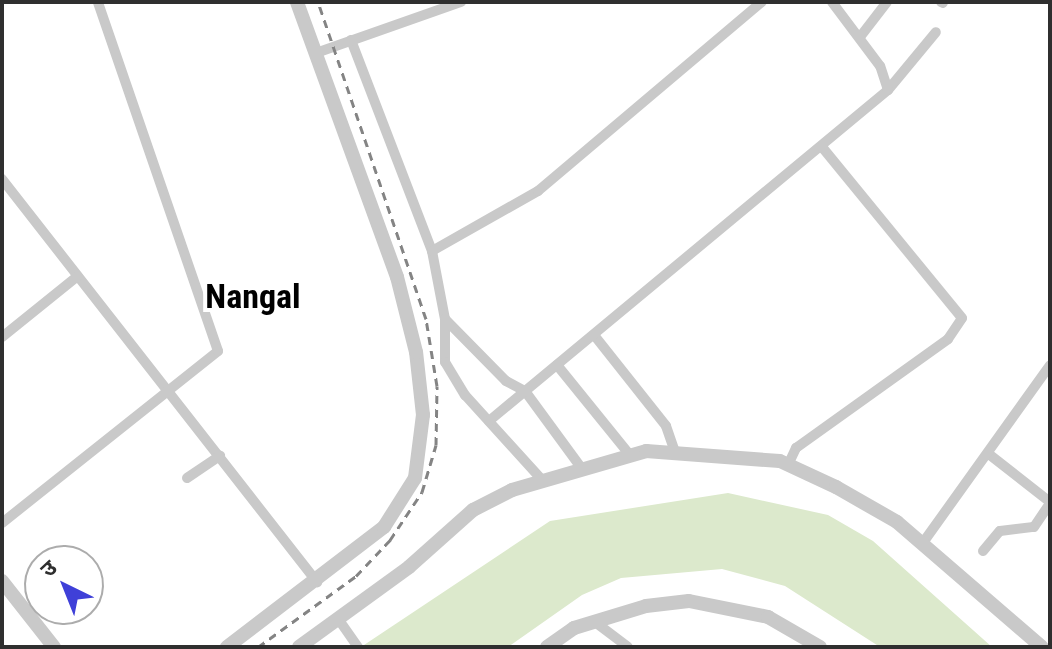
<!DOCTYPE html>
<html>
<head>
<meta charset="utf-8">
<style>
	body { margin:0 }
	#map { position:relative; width:1052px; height:649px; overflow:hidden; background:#fff; font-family:"Roboto Condensed","Noto Sans Devanagari",sans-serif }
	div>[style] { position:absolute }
	.water>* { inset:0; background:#dce9cc }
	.minor>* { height:10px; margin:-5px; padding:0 5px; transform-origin:5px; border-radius:5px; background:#c9c9c9 }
	.tertiary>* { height:14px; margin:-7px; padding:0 7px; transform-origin:7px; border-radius:7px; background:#c9c9c9 }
	.rail>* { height:3px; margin-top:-1.5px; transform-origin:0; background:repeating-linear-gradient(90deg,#848484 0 8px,transparent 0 14px) }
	span { translate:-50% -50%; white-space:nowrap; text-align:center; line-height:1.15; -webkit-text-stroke:8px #fff; paint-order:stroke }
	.district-label { font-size:34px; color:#000; font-weight:700 }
	.frame { position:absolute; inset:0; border:4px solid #2f2f2f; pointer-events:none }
	.north { position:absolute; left:24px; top:545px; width:80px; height:80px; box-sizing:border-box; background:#fff; border:2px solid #acacac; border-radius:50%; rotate:317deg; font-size:22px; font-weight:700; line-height:32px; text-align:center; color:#2f2f2f }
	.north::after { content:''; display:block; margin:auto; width:28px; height:36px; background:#3f40d8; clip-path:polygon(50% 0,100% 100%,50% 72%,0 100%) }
</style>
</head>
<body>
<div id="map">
	<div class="water">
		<i style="clip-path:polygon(728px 493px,828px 515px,873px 541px,992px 647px,880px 647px,785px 586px,722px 569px,621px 578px,582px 595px,508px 647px,361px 647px,550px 521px)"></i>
	</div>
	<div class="minor">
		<i style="left:941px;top:2px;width:2px;rotate:27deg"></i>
		<i style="left:860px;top:37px;width:44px;rotate:-52.4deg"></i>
		<i style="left:351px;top:40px;width:226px;rotate:69deg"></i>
		<i style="left:432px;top:251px;width:69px;rotate:79.2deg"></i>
		<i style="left:445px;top:319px;width:43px;rotate:90deg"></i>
		<i style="left:445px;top:362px;width:39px;rotate:59deg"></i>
		<i style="left:465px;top:395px;width:116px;rotate:47.8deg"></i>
		<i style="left:316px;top:53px;width:154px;rotate:-19.4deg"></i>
		<i style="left:888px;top:90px;width:75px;rotate:-50.4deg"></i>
		<i style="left:2px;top:179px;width:512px;rotate:51.99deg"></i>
		<i style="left:432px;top:251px;width:122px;rotate:-29.5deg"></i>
		<i style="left:538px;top:191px;width:293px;rotate:-40.2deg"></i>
		<i style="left:445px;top:319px;width:87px;rotate:45.5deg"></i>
		<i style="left:506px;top:381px;width:21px;rotate:28deg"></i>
		<i style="left:525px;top:391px;width:97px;rotate:53.8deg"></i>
		<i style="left:594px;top:335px;width:116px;rotate:51.6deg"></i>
		<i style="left:666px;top:426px;width:28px;rotate:71deg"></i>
		<i style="left:2px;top:337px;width:97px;rotate:-38.8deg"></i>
		<i style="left:557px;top:365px;width:116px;rotate:51deg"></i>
		<i style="left:489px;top:421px;width:518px;rotate:-39.68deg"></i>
		<i style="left:888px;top:90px;width:25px;rotate:-108deg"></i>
		<i style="left:880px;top:66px;width:80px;rotate:-126.9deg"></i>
		<i style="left:990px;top:455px;width:76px;rotate:38.1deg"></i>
		<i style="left:788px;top:465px;width:19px;rotate:-65deg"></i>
		<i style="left:796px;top:448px;width:187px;rotate:-35.6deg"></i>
		<i style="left:948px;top:339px;width:25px;rotate:-56deg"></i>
		<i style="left:962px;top:318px;width:221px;rotate:-129.3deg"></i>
		<i style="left:187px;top:478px;width:40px;rotate:-34deg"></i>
		<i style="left:2px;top:523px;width:276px;rotate:-38.5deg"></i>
		<i style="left:218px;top:351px;width:369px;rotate:-109deg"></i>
		<i style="left:922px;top:544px;width:220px;rotate:-54.4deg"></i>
		<i style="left:983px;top:551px;width:26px;rotate:-50deg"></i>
		<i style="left:1000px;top:531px;width:34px;rotate:-7deg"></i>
		<i style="left:1034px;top:527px;width:29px;rotate:-56deg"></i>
		<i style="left:339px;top:620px;width:33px;rotate:55deg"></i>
		<i style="left:595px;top:622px;width:41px;rotate:37.1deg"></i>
	</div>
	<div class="tertiary">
		<i style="left:2px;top:581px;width:84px;rotate:51.8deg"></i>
		<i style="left:227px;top:647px;width:198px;rotate:-37.4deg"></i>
		<i style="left:384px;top:527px;width:58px;rotate:-57.7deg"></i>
		<i style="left:415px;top:478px;width:64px;rotate:-82.8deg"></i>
		<i style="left:423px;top:415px;width:63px;rotate:-96.3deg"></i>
		<i style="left:416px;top:352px;width:77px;rotate:-104.2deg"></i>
		<i style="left:397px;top:277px;width:293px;rotate:-110deg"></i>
		<i style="left:299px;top:647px;width:136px;rotate:-36deg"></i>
		<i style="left:409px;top:567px;width:86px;rotate:-41.7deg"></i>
		<i style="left:473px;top:510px;width:44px;rotate:-27.1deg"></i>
		<i style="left:512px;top:490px;width:140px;rotate:-16.2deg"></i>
		<i style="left:646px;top:451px;width:134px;rotate:4.3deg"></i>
		<i style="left:780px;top:461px;width:62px;rotate:24.9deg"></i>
		<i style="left:836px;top:487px;width:70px;rotate:29.8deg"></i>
		<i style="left:897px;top:522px;width:191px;rotate:40.8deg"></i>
		<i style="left:547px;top:647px;width:33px;rotate:-35deg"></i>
		<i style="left:574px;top:628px;width:75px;rotate:-17deg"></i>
		<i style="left:646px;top:606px;width:43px;rotate:-6.6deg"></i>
		<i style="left:689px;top:601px;width:81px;rotate:11.4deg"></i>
		<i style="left:768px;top:617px;width:60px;rotate:30deg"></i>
	</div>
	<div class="rail">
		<i style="left:258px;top:647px;width:121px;rotate:-35.9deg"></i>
		<i style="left:356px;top:576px;width:50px;rotate:-46.6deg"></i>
		<i style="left:390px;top:540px;width:58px;rotate:-56.3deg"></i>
		<i style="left:422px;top:492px;width:49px;rotate:-73.4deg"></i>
		<i style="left:436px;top:445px;width:59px;rotate:-89deg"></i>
		<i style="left:437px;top:386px;width:68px;rotate:-99.3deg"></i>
		<i style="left:426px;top:319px;width:335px;rotate:-108.8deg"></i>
	</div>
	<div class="district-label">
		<span style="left:253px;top:297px">Nangal</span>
	</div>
	<div class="frame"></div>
	<div class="north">उ</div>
</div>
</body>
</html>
